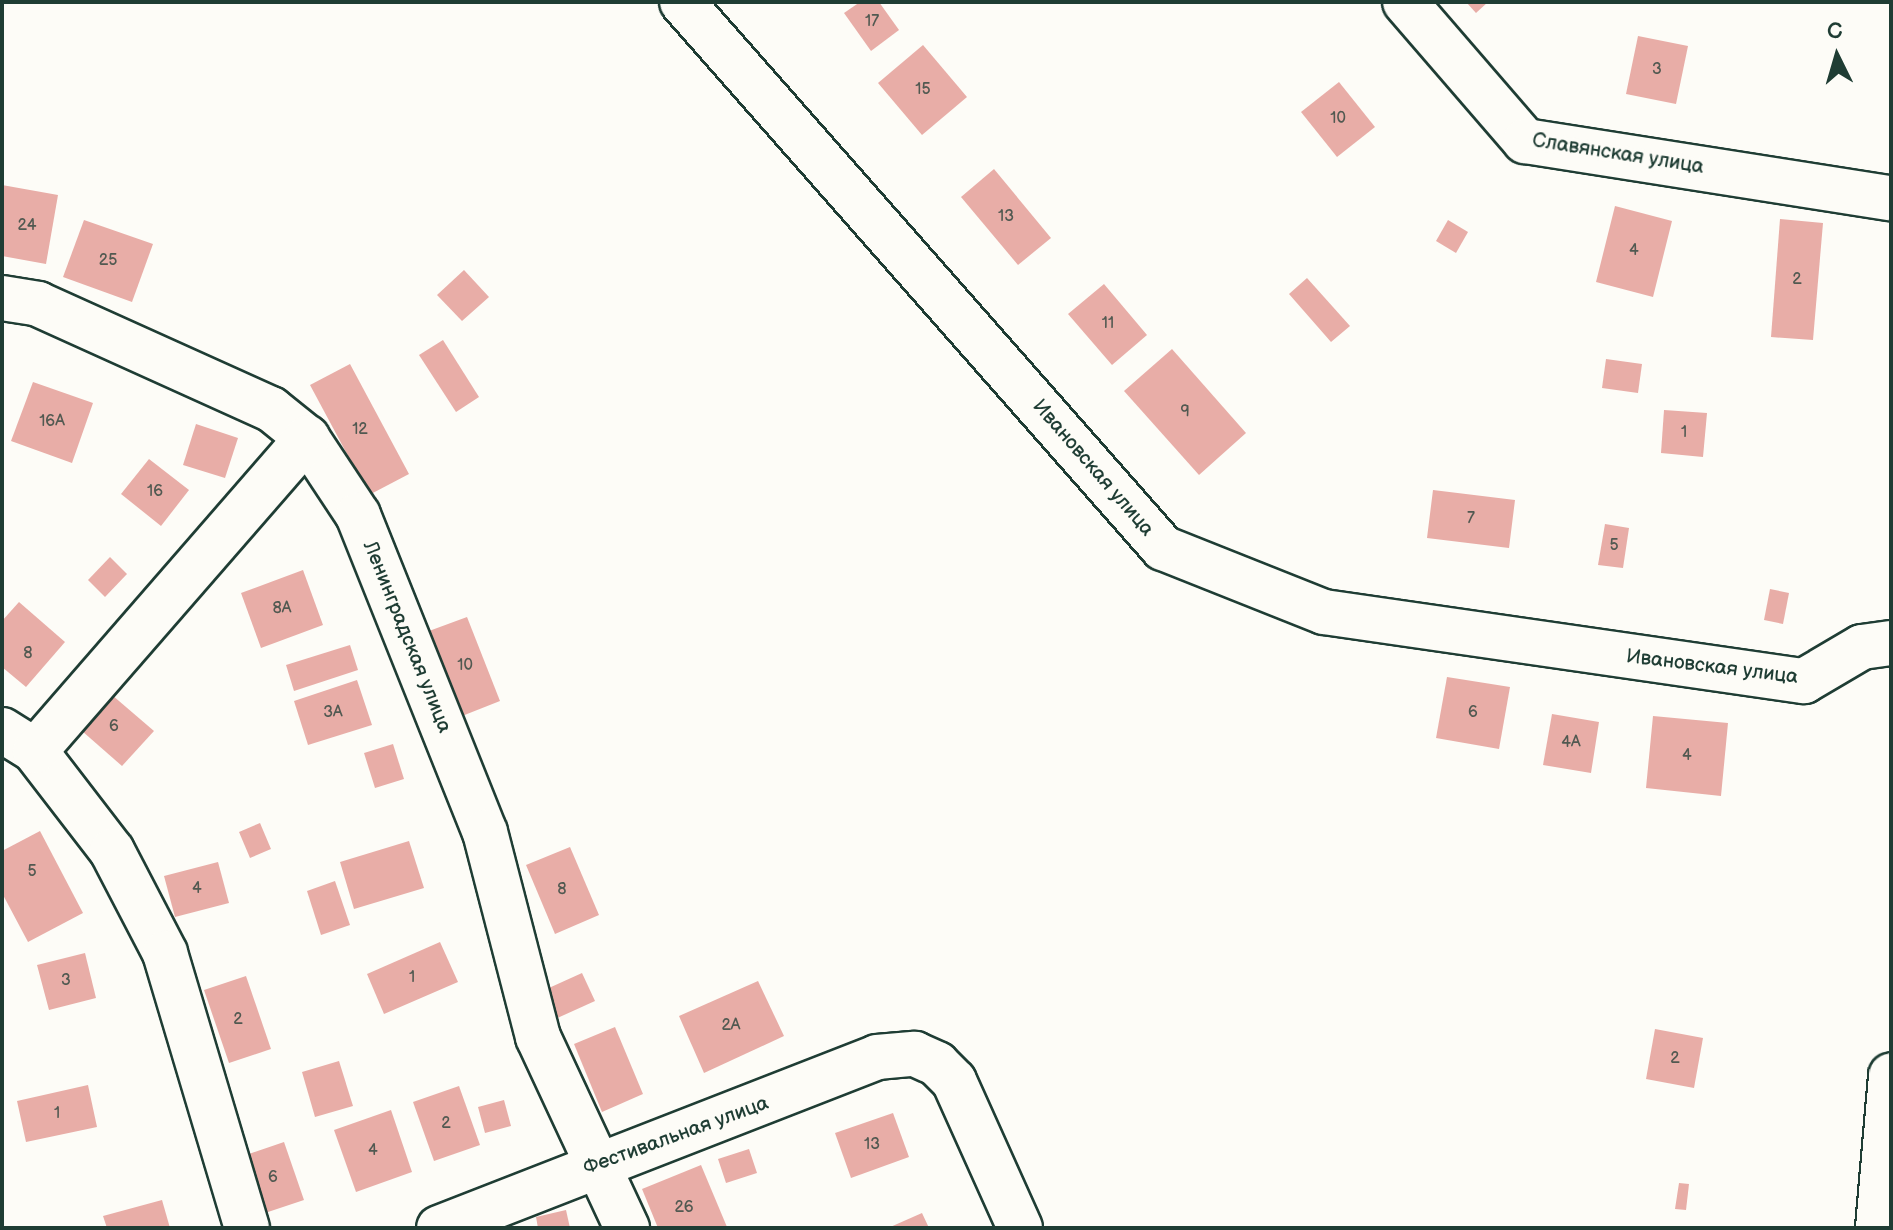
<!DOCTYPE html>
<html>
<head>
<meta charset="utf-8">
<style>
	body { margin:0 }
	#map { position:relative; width:1893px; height:1230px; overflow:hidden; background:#fdfcf7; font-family:"Balsamiq Sans",sans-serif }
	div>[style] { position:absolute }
	.building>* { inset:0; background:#e8ada7 }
	.roads { filter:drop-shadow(2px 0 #1f3d34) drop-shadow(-2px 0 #1f3d34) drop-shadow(0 2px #1f3d34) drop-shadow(0 -2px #1f3d34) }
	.minor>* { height:44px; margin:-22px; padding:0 22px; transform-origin:22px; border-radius:22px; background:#fdfcf7 }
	span { translate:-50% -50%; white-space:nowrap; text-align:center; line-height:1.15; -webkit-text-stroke:7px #fdfcf7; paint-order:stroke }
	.number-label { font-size:16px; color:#515951 }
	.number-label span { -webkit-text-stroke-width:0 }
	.street-label { font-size:20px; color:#1f3d34 }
	.frame { position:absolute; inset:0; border:4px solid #1f3d34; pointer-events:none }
	.north { position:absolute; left:1797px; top:16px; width:80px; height:80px; -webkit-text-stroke:6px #fdfcf7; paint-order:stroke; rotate:355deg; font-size:22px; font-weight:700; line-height:32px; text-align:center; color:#1f3d34 }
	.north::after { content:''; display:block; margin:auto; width:28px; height:36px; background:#1f3d34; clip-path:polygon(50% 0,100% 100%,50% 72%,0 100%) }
</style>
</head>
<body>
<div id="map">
	<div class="building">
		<i style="clip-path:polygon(860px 2px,879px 2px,899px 30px,871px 51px,844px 13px)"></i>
		<i style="clip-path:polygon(1466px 2px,1488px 2px,1476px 13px)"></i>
		<i style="clip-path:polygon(1638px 36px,1688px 46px,1676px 104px,1626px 94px)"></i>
		<i style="clip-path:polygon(923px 45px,967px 97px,922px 135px,878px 83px)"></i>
		<i style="clip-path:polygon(1339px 82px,1375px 127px,1337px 157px,1301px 112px)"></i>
		<i style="clip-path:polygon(994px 169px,1051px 238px,1018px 265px,961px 197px)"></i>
		<i style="clip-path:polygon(2px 185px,58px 195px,46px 264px,2px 256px)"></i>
		<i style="clip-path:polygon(1615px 206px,1672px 221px,1653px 297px,1596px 282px)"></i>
		<i style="clip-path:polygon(1780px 219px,1823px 223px,1813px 340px,1771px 337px)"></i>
		<i style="clip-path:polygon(84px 220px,153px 244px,132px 302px,63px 277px)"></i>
		<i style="clip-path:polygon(1448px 220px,1468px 232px,1456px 253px,1436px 241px)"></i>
		<i style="clip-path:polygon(464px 270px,489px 297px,462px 321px,437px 295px)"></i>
		<i style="clip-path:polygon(1307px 278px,1350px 326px,1331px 342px,1289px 294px)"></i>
		<i style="clip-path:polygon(1104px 284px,1147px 335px,1112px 365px,1068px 314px)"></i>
		<i style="clip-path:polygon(443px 340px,479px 397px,456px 412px,419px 355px)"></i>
		<i style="clip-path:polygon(1172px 349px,1246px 433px,1199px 475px,1124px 391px)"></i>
		<i style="clip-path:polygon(1606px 359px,1642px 364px,1638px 393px,1602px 388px)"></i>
		<i style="clip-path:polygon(350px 364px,409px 474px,369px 495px,310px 385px)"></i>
		<i style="clip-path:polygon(33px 382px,93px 403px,72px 463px,11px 441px)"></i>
		<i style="clip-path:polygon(1664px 410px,1707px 413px,1703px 457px,1661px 453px)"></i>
		<i style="clip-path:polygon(196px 424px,238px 438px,225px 478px,183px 465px)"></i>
		<i style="clip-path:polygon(149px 459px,189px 490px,161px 526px,121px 494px)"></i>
		<i style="clip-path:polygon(1433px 490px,1515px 500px,1509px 548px,1427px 538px)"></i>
		<i style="clip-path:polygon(1605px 524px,1629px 528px,1623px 568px,1598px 565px)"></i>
		<i style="clip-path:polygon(110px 557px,127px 574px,105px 597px,88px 580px)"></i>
		<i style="clip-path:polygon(303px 570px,323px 625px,261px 648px,241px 593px)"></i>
		<i style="clip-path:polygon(1770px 589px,1789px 593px,1783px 624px,1764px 620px)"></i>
		<i style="clip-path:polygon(19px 602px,65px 642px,26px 687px,2px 667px,2px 621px)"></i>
		<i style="clip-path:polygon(467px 617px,500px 701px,462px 716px,429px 631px)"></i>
		<i style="clip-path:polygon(350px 645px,358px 670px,294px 691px,286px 665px)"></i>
		<i style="clip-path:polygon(1447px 677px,1510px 687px,1499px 749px,1436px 738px)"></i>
		<i style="clip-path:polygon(357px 680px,372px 725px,308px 745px,294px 701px)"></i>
		<i style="clip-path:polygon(105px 689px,154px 731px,122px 766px,74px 724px)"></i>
		<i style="clip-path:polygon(1552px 714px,1599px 722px,1591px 773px,1543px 765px)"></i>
		<i style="clip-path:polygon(1653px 716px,1728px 723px,1721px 796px,1646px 788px)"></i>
		<i style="clip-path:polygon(393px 744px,404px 779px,375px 788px,364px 753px)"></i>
		<i style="clip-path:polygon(260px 823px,271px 849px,250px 858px,239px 832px)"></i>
		<i style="clip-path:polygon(40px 831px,83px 913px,28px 942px,2px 893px,2px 851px)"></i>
		<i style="clip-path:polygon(409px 841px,424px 888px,354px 909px,340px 862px)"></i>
		<i style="clip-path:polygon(570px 847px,599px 915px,555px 934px,526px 865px)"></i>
		<i style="clip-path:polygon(218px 862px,229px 903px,175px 917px,164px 876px)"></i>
		<i style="clip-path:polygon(335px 881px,350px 925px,321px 935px,307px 891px)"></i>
		<i style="clip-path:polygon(440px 942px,458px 982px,384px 1014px,367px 974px)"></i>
		<i style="clip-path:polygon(85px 953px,96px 998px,49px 1010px,37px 965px)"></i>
		<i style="clip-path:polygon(582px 973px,595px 1001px,553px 1020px,540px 992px)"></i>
		<i style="clip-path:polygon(246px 976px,271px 1049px,229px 1063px,204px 990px)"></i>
		<i style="clip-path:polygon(758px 981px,784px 1036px,704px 1073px,679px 1016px)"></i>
		<i style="clip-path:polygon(615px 1027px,643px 1094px,602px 1112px,574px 1044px)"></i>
		<i style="clip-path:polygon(1655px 1029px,1703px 1038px,1694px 1088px,1646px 1079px)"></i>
		<i style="clip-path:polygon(339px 1061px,353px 1106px,315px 1117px,302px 1072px)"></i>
		<i style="clip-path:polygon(88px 1085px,97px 1127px,26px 1142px,17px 1101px)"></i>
		<i style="clip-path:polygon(459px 1086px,480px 1145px,434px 1161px,413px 1102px)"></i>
		<i style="clip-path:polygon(504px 1100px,511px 1126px,485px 1133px,478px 1107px)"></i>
		<i style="clip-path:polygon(391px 1110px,412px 1172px,356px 1192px,334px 1130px)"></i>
		<i style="clip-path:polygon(893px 1113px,909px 1157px,851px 1178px,835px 1133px)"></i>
		<i style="clip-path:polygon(284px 1142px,304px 1200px,262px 1214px,243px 1156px)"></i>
		<i style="clip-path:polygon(749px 1149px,757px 1173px,726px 1183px,718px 1159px)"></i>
		<i style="clip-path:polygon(701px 1165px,727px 1227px,658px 1228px,642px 1189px)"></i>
		<i style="clip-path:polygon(1679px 1183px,1689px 1184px,1686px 1210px,1675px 1209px)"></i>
		<i style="clip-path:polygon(162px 1200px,170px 1228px,107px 1228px,103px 1216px)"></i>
		<i style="clip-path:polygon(566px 1210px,570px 1228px,538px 1228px,536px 1217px)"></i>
		<i style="clip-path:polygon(922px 1213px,929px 1228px,888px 1228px)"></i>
	</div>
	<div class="roads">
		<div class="minor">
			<i style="left:682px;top:2px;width:728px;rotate:48.62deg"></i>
			<i style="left:1163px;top:548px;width:173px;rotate:21.7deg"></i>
			<i style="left:1324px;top:612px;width:485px;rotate:8.2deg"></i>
			<i style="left:1804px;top:681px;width:67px;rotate:-30.4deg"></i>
			<i style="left:1862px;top:647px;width:29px;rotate:-8deg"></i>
			<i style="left:1405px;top:2px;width:184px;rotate:49.2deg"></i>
			<i style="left:1525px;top:141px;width:370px;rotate:8.9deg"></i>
			<i style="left:2px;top:298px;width:36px;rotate:9deg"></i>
			<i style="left:38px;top:304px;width:256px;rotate:24.3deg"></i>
			<i style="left:271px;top:409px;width:46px;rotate:38.9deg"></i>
			<i style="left:307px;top:438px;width:92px;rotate:56.5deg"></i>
			<i style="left:358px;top:515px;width:341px;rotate:68.2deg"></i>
			<i style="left:485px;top:832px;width:212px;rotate:75.5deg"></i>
			<i style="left:538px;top:1037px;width:211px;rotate:65deg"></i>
			<i style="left:2px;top:730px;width:39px;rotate:32deg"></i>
			<i style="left:35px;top:751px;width:126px;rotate:52.4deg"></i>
			<i style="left:112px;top:851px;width:115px;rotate:62.5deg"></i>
			<i style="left:165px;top:953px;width:287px;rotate:73.4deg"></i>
			<i style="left:35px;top:751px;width:415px;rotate:-49deg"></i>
			<i style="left:439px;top:1228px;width:470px;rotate:-21.3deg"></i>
			<i style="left:877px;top:1057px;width:38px;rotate:-5deg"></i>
			<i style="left:915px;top:1054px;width:24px;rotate:24deg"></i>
			<i style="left:937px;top:1064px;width:24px;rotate:45deg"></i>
			<i style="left:954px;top:1081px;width:161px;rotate:65.8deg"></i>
			<i style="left:1878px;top:1228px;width:153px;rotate:-85.1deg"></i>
		</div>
	</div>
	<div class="number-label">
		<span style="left:872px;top:22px">17</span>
		<span style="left:1657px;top:70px">3</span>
		<span style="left:923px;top:90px">15</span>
		<span style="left:1338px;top:119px">10</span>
		<span style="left:1006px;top:217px">13</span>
		<span style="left:27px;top:226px">24</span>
		<span style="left:1634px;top:251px">4</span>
		<span style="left:108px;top:261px">25</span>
		<span style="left:1797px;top:280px">2</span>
		<span style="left:1108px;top:324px">11</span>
		<span style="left:1185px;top:412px">9</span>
		<span style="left:52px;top:422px">16А</span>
		<span style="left:360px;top:430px">12</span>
		<span style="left:1684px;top:433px">1</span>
		<span style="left:155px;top:492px">16</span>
		<span style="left:1471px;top:519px">7</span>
		<span style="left:1614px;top:546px">5</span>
		<span style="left:282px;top:609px">8А</span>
		<span style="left:28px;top:654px">8</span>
		<span style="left:465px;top:666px">10</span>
		<span style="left:333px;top:713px">3А</span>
		<span style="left:1473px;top:713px">6</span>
		<span style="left:114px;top:727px">6</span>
		<span style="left:1571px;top:743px">4А</span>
		<span style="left:1687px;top:756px">4</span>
		<span style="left:32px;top:872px">5</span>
		<span style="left:197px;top:889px">4</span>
		<span style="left:562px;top:890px">8</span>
		<span style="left:412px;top:978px">1</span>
		<span style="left:66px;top:981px">3</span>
		<span style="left:238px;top:1020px">2</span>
		<span style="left:731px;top:1026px">2А</span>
		<span style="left:1675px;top:1059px">2</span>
		<span style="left:57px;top:1114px">1</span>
		<span style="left:446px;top:1124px">2</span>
		<span style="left:872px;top:1145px">13</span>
		<span style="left:373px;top:1151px">4</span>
		<span style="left:273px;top:1178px">6</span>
		<span style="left:684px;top:1208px">26</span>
	</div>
	<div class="street-label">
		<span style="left:1618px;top:154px;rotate:9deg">Славянская улица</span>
		<span style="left:1093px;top:468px;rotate:49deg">Ивановская улица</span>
		<span style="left:407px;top:637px;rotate:68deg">Ленинградская улица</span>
		<span style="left:1712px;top:667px;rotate:7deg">Ивановская улица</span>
		<span style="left:676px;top:1136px;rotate:-20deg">Фестивальная улица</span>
	</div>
	<div class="frame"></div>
	<div class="north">С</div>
</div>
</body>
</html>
